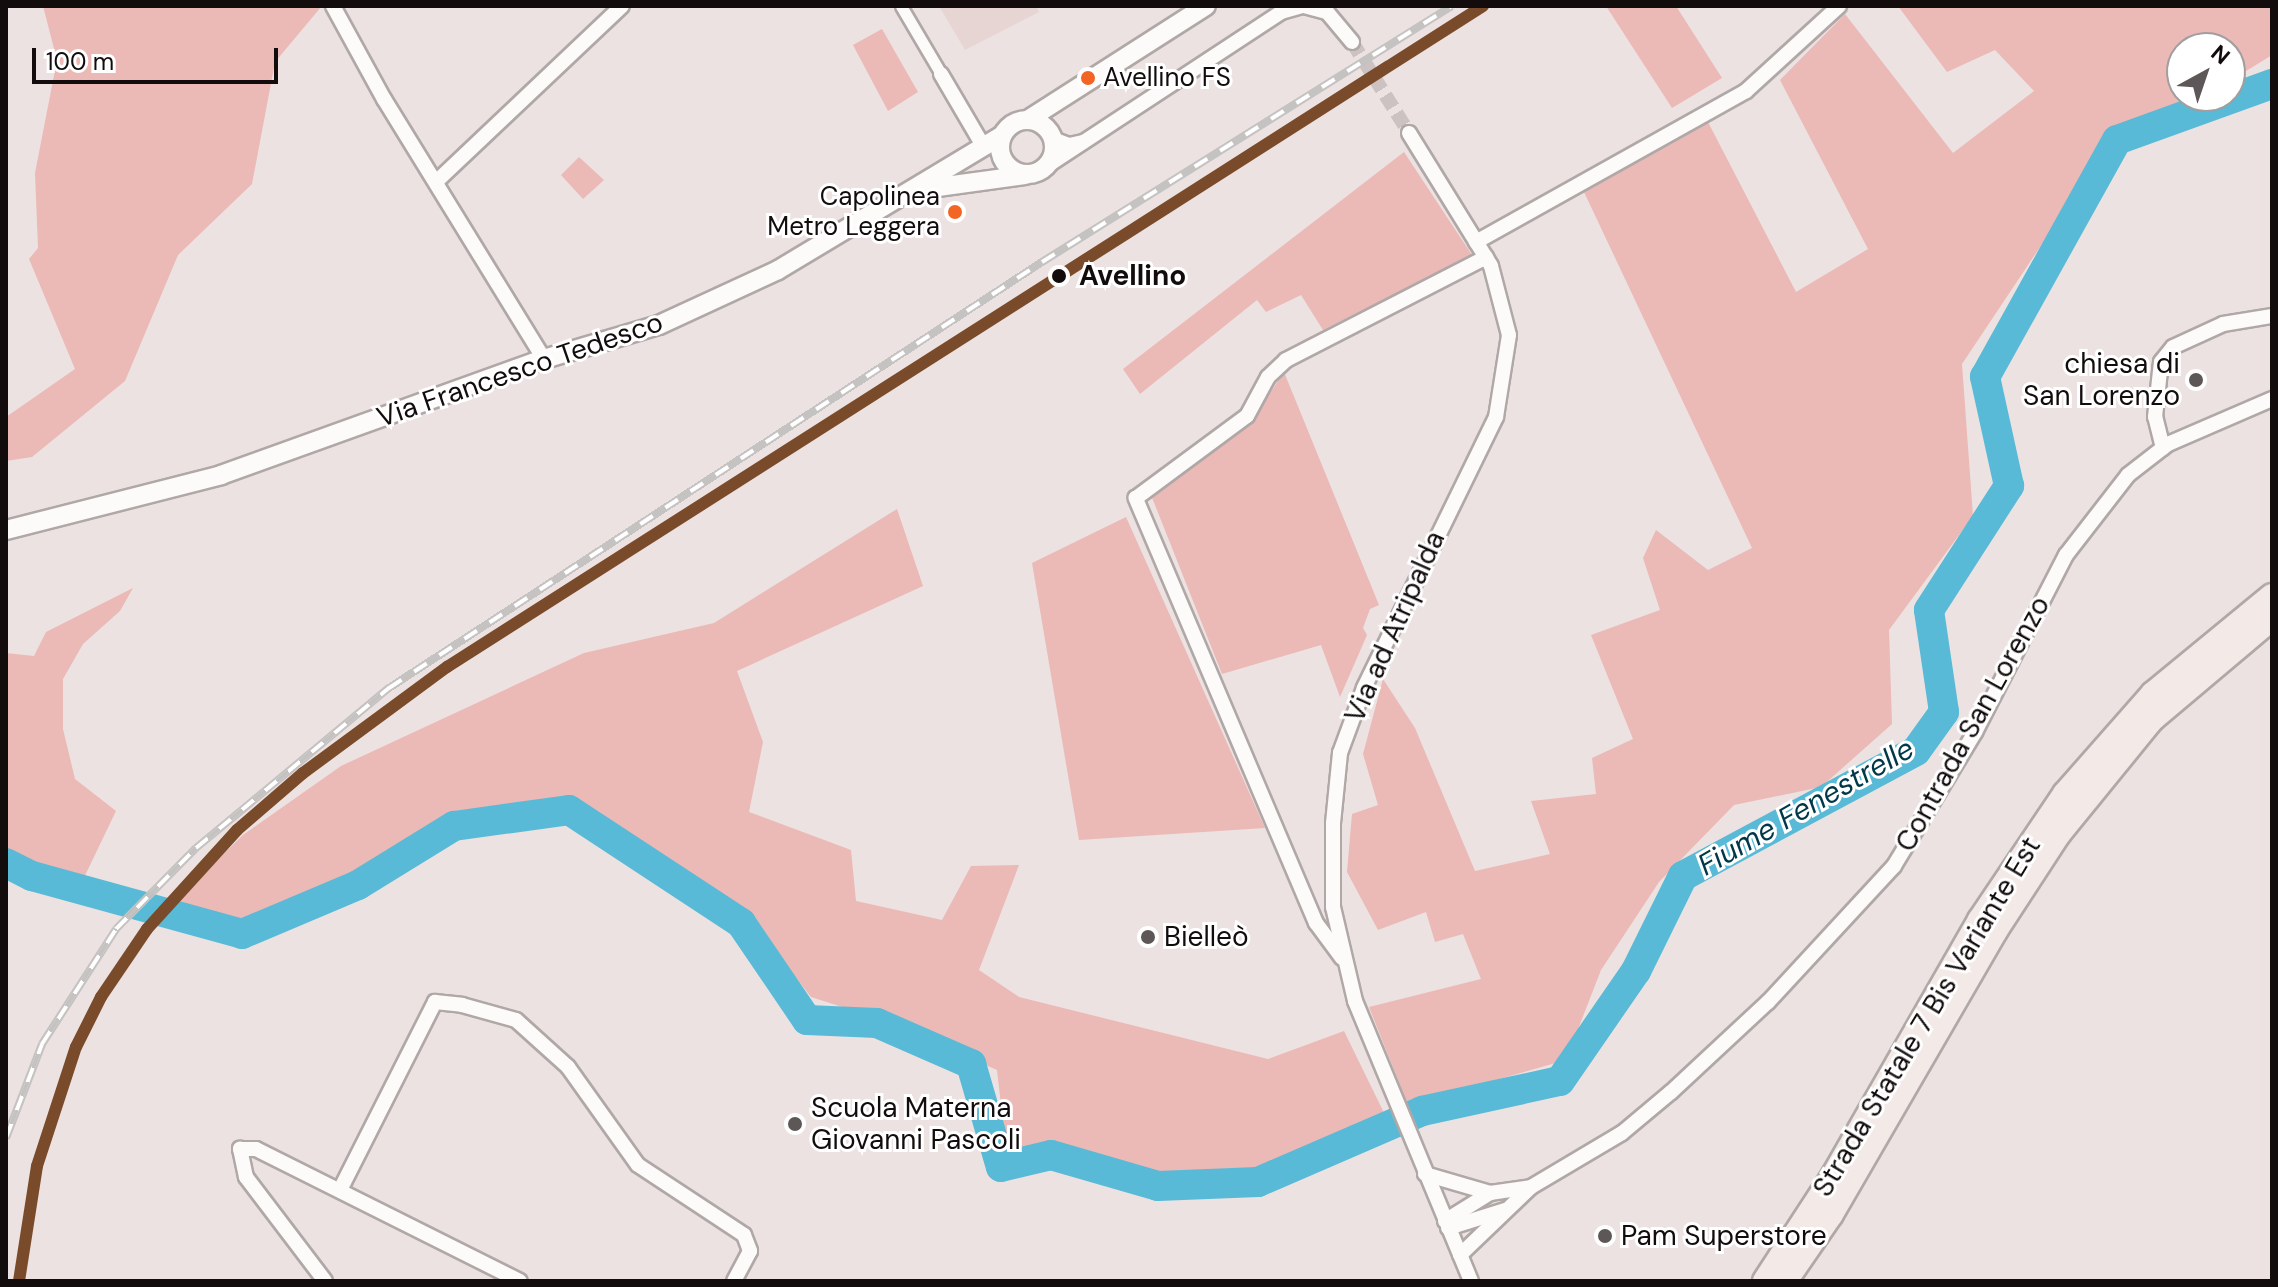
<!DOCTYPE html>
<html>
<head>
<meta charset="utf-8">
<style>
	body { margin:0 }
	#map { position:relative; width:2278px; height:1287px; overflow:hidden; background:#ece2e1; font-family:"DM Sans",sans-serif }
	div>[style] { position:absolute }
	.built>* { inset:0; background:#e7d5d3 }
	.green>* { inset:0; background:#ebb9b6 }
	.river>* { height:30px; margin:-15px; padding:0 15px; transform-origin:15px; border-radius:15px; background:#58bad6 }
	.minor-tunnel>* { height:14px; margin-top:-7px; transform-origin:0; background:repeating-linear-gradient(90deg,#cbc2c1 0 14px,transparent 0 21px) }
	.roads { filter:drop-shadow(2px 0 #b0a8a7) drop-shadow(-2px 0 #b0a8a7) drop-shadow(0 2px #b0a8a7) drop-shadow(0 -2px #b0a8a7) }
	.pedestrian>* { height:11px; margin:-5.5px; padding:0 5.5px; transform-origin:5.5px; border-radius:5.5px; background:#fcfbfa }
	.minor>* { height:14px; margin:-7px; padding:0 7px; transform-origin:7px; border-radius:7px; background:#fcfbfa }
	.tertiary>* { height:18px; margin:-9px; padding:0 9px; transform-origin:9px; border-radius:9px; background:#fcfbfa }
	.tertiary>.ring { margin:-9px; padding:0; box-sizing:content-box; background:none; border:18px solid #fcfbfa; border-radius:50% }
	.trunk>* { height:24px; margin:-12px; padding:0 12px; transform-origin:12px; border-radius:12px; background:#f3eae8 }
	.rail>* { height:8px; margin-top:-4px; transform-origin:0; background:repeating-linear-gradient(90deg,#fff 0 15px,#c5c2c2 0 30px); box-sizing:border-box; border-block:2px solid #c5c2c2 }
	.rail-1>* { height:12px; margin:-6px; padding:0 6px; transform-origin:6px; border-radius:6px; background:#7a4b2a }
	.dots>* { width:22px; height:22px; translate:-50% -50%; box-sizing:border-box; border:4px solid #fff; border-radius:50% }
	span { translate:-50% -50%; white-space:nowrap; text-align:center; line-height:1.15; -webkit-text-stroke:6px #fff; paint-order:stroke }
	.bus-label { font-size:26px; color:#120c0c }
	.left { translate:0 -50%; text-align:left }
	.right { translate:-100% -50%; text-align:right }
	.stop-label { font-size:28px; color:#120c0c; font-weight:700 }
	.poi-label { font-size:28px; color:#120c0c }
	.street-label { font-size:28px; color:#120c0c }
	.water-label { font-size:30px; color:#003849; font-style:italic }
	.frame { position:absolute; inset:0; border:8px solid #120c0c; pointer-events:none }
	.north { position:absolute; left:2166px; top:32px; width:80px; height:80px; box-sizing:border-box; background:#fff; border:2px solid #a09e9e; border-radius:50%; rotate:40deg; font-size:22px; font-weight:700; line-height:32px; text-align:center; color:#120c0c }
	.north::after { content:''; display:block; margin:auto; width:28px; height:36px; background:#5e5757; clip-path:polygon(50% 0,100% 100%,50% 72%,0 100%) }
	.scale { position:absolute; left:32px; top:48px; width:246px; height:36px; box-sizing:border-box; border:4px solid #120c0c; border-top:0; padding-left:10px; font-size:24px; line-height:28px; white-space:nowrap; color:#120c0c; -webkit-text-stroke:6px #fff; paint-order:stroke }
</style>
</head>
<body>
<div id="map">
	<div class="built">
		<i style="clip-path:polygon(939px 6px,1036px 6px,1039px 12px,965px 50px)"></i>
	</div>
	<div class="green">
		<i style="clip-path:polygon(43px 6px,321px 7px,275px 62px,252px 184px,178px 255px,125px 381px,32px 457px,6px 461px,6px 417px,75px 369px,29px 259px,38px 248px,35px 173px,57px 60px)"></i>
		<i style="clip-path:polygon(1606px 6px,1676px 6px,1722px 78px,1672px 108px)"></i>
		<i style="clip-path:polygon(1898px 6px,2272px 6px,2272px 55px,2230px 81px,2230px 48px,2182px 48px,2182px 96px,2201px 96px,2120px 127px,1962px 364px,1973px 516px,1889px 630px,1892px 724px,1821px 787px,1734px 805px,1659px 882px,1601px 970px,1566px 1060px,1408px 1105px,1369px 1007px,1481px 979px,1463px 934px,1435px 942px,1426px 912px,1378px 930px,1347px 872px,1352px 814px,1378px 805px,1363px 754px,1383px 679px,1415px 728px,1475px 871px,1550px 854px,1531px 801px,1596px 794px,1592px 758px,1633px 739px,1591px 635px,1660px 610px,1643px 558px,1656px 530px,1708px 570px,1752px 548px,1584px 192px,1708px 122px,1796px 292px,1868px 249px,1780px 80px,1845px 14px,1953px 153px,2034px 91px,1995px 50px,1947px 72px)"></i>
		<i style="clip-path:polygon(882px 29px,918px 92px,888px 111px,853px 45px)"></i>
		<i style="clip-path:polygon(1404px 152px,1472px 255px,1323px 330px,1301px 295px,1266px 312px,1257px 300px,1140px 394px,1123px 369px)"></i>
		<i style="clip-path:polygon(579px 157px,604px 180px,583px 199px,561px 175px)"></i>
		<i style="clip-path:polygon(1284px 372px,1379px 605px,1370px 609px,1363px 628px,1367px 635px,1340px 697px,1321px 645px,1222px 674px,1151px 495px,1254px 417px)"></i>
		<i style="clip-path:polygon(897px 509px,923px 586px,737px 671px,763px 742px,749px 812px,851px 850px,856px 901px,942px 920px,971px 866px,1019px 865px,979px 970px,1019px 997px,1268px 1059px,1344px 1031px,1387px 1119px,1258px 1174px,1164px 1181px,1053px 1149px,1007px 1157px,997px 1070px,886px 1021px,811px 997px,749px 918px,574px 808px,459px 822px,373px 871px,243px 926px,168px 908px,243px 835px,341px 766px,584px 653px,714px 623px)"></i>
		<i style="clip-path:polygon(1126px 517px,1265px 828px,1079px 840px,1032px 563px)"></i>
		<i style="clip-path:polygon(133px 588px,120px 611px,83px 644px,63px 679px,63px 729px,75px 779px,116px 811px,79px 888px,6px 864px,6px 653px,34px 656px,46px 632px)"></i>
	</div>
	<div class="river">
		<i style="left:6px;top:863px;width:29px;rotate:27deg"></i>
		<i style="left:32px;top:876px;width:218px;rotate:15.4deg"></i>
		<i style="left:242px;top:934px;width:126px;rotate:-22.9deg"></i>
		<i style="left:358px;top:885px;width:113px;rotate:-31.6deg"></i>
		<i style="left:454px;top:826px;width:116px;rotate:-7.9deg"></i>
		<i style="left:569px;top:810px;width:206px;rotate:33.3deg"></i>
		<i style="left:741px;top:923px;width:117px;rotate:55.8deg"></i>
		<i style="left:807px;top:1020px;width:70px;rotate:2.5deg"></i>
		<i style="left:877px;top:1023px;width:103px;rotate:23.6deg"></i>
		<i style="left:971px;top:1064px;width:107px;rotate:73.8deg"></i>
		<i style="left:1001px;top:1167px;width:51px;rotate:-13.5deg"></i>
		<i style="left:1051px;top:1155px;width:111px;rotate:16.2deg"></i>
		<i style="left:1158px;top:1186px;width:100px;rotate:-2.3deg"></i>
		<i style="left:1258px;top:1182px;width:179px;rotate:-23.4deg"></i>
		<i style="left:1422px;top:1111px;width:141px;rotate:-12.3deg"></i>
		<i style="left:1560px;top:1081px;width:134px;rotate:-55.4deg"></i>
		<i style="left:1636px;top:971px;width:106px;rotate:-63.7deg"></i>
		<i style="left:1683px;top:876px;width:264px;rotate:-28.2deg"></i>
		<i style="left:1916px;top:751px;width:48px;rotate:-54.3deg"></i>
		<i style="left:1944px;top:712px;width:103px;rotate:-98.4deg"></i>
		<i style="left:1929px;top:610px;width:148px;rotate:-57.2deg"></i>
		<i style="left:2009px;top:486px;width:112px;rotate:-102.4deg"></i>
		<i style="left:1985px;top:377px;width:271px;rotate:-60.9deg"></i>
		<i style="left:2117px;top:140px;width:165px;rotate:-19.9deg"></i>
	</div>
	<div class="minor-tunnel">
		<i style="left:1352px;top:42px;width:107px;rotate:57.9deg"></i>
	</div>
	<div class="roads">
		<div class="pedestrian">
			<i style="left:901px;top:6px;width:79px;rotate:59.5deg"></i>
		</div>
		<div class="minor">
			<i style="left:333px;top:6px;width:106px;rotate:61.3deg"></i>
			<i style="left:384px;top:99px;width:305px;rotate:58.4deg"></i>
			<i style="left:1304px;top:6px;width:24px;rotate:15deg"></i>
			<i style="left:1327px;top:12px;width:39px;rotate:50deg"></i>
			<i style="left:941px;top:74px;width:81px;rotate:59.6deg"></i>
			<i style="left:1409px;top:133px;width:156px;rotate:58.3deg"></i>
			<i style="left:1491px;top:266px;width:71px;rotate:75.4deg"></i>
			<i style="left:1509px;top:335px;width:83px;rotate:99deg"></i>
			<i style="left:1496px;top:417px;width:301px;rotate:116deg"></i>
			<i style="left:1364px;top:688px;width:69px;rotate:110.3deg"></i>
			<i style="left:1340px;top:753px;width:70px;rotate:95.7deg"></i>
			<i style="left:1333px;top:823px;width:84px;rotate:90deg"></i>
			<i style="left:1333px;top:907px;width:97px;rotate:76.8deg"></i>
			<i style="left:1355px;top:1001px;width:303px;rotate:67.5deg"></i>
			<i style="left:1053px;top:139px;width:17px;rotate:21deg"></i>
			<i style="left:1069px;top:145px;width:14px;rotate:-12deg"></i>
			<i style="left:1047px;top:166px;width:280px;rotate:-33.3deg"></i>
			<i style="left:1281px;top:12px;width:22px;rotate:-16deg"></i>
			<i style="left:438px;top:180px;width:253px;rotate:-43.4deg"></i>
			<i style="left:1476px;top:242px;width:309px;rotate:-29.2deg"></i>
			<i style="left:1746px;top:91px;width:126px;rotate:-42.4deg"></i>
			<i style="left:2163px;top:448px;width:32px;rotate:-104deg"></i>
			<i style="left:2155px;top:417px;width:55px;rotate:-83.8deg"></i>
			<i style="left:2161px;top:362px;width:19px;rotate:-51deg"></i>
			<i style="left:2173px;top:347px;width:55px;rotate:-24.7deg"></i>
			<i style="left:2223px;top:324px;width:50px;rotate:-9.3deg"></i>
			<i style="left:1342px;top:958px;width:44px;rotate:-126.6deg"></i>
			<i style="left:1316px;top:923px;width:462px;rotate:-113deg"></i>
			<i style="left:1136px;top:498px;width:138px;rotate:-36.5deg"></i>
			<i style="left:1247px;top:416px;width:44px;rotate:-61.7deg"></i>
			<i style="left:1268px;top:377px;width:25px;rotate:-43deg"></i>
			<i style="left:1286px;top:360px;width:225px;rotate:-27.2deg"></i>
			<i style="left:1425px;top:1174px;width:68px;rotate:16.3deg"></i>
			<i style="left:340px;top:1190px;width:211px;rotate:-63.2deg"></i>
			<i style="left:435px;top:1002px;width:27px;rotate:6deg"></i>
			<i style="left:462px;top:1005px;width:56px;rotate:15.5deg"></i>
			<i style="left:516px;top:1020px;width:70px;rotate:42.1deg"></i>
			<i style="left:568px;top:1067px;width:120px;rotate:54.5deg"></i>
			<i style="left:638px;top:1165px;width:127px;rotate:33.4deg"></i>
			<i style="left:744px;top:1235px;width:17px;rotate:69deg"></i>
			<i style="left:750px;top:1251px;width:34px;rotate:118deg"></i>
			<i style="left:1445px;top:1221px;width:53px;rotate:-31.9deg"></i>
			<i style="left:1490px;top:1193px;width:41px;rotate:-8.3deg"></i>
			<i style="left:1448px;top:1228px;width:60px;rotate:-17.5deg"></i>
			<i style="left:1460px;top:1255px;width:98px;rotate:-43.8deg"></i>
			<i style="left:1531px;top:1187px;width:106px;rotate:-30.7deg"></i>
			<i style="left:1622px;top:1133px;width:64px;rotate:-39.9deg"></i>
			<i style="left:1671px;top:1092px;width:132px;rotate:-42.9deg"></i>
			<i style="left:1768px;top:1002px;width:185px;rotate:-47.2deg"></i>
			<i style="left:1894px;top:866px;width:157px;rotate:-58.8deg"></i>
			<i style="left:1975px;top:732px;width:199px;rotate:-62.8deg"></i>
			<i style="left:2066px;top:555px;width:101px;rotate:-52.2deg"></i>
			<i style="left:2128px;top:475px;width:51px;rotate:-37.8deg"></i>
			<i style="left:2168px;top:444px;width:113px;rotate:-23.4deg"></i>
			<i style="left:325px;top:1281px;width:131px;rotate:-127.2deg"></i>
			<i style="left:246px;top:1177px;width:29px;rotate:-102deg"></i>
			<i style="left:240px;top:1149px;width:16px"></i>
			<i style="left:256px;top:1149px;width:295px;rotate:26.6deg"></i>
		</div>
		<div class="tertiary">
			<i style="left:1029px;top:119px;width:210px;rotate:-32.6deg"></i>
			<i class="ring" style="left:1000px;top:120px;width:36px;height:36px"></i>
			<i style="left:916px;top:190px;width:110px;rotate:-7.8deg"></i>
			<i style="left:6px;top:530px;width:222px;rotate:-14.3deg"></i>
			<i style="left:221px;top:475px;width:343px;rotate:-19.8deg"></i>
			<i style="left:544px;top:359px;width:120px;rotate:-16.5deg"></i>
			<i style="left:659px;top:325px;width:131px;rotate:-24.8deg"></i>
			<i style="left:778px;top:270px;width:260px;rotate:-31deg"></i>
		</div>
		<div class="trunk">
			<i style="left:1765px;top:1281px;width:126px;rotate:-56.9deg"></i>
			<i style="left:1834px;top:1175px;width:294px;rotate:-60.2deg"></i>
			<i style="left:1980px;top:920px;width:152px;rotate:-56deg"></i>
			<i style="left:2065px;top:794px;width:133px;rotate:-48.7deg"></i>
			<i style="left:2153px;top:694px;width:154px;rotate:-39.5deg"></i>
			<i style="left:1785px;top:1281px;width:81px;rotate:-55.5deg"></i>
			<i style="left:1831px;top:1214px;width:327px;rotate:-59.9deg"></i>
			<i style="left:1995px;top:931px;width:117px;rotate:-56.9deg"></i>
			<i style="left:2059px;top:833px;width:147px;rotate:-50.8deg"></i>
			<i style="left:2152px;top:719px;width:157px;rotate:-40.1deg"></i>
		</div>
	</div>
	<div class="rail">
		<i style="left:6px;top:1138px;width:101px;rotate:-69deg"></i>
		<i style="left:42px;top:1044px;width:137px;rotate:-57.2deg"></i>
		<i style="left:116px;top:929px;width:114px;rotate:-45.4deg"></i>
		<i style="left:196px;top:848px;width:251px;rotate:-39.7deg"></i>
		<i style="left:389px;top:688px;width:780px;rotate:-33.12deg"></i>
		<i style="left:1042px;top:262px;width:483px;rotate:-32deg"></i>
	</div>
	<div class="rail-1">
		<i style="left:19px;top:1281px;width:116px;rotate:-81.1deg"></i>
		<i style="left:37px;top:1166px;width:125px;rotate:-71.9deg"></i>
		<i style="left:76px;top:1047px;width:56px;rotate:-63.4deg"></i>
		<i style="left:101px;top:997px;width:82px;rotate:-55.9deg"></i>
		<i style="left:147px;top:929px;width:134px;rotate:-47.7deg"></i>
		<i style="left:237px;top:830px;width:87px;rotate:-40.8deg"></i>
		<i style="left:303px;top:773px;width:179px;rotate:-36.4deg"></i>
		<i style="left:447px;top:667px;width:1229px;rotate:-32.54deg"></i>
	</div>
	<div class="dots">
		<i style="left:1088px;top:78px;background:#f26522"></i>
		<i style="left:955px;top:212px;background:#f26522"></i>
		<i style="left:1059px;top:276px;background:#120c0c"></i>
		<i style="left:2196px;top:380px;background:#5e5757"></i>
		<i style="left:1148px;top:937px;background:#5e5757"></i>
		<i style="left:795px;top:1124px;background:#5e5757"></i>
		<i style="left:1605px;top:1236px;background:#5e5757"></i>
	</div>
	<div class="bus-label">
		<span class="left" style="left:1103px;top:78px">Avellino FS</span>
		<span class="right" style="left:940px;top:212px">Capolinea<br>Metro Leggera</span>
	</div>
	<div class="stop-label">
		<span class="left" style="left:1079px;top:276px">Avellino</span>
	</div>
	<div class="poi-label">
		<span class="right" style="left:2180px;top:380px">chiesa di<br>San Lorenzo</span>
		<span class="left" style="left:1164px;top:937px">Bielleò</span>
		<span class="left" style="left:811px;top:1124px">Scuola Materna<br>Giovanni Pascoli</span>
		<span class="left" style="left:1621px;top:1236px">Pam Superstore</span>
	</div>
	<div class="street-label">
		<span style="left:520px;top:370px;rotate:-19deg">Via Francesco Tedesco</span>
		<span style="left:1395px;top:627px;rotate:-66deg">Via ad Atripalda</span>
		<span style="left:1973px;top:724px;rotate:-61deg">Contrada San Lorenzo</span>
		<span style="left:1927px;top:1017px;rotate:-59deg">Strada Statale 7 Bis Variante Est</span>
	</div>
	<div class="water-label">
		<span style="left:1806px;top:807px;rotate:-30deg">Fiume Fenestrelle</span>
	</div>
	<div class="frame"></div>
	<div class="north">N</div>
	<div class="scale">100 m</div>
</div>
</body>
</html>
